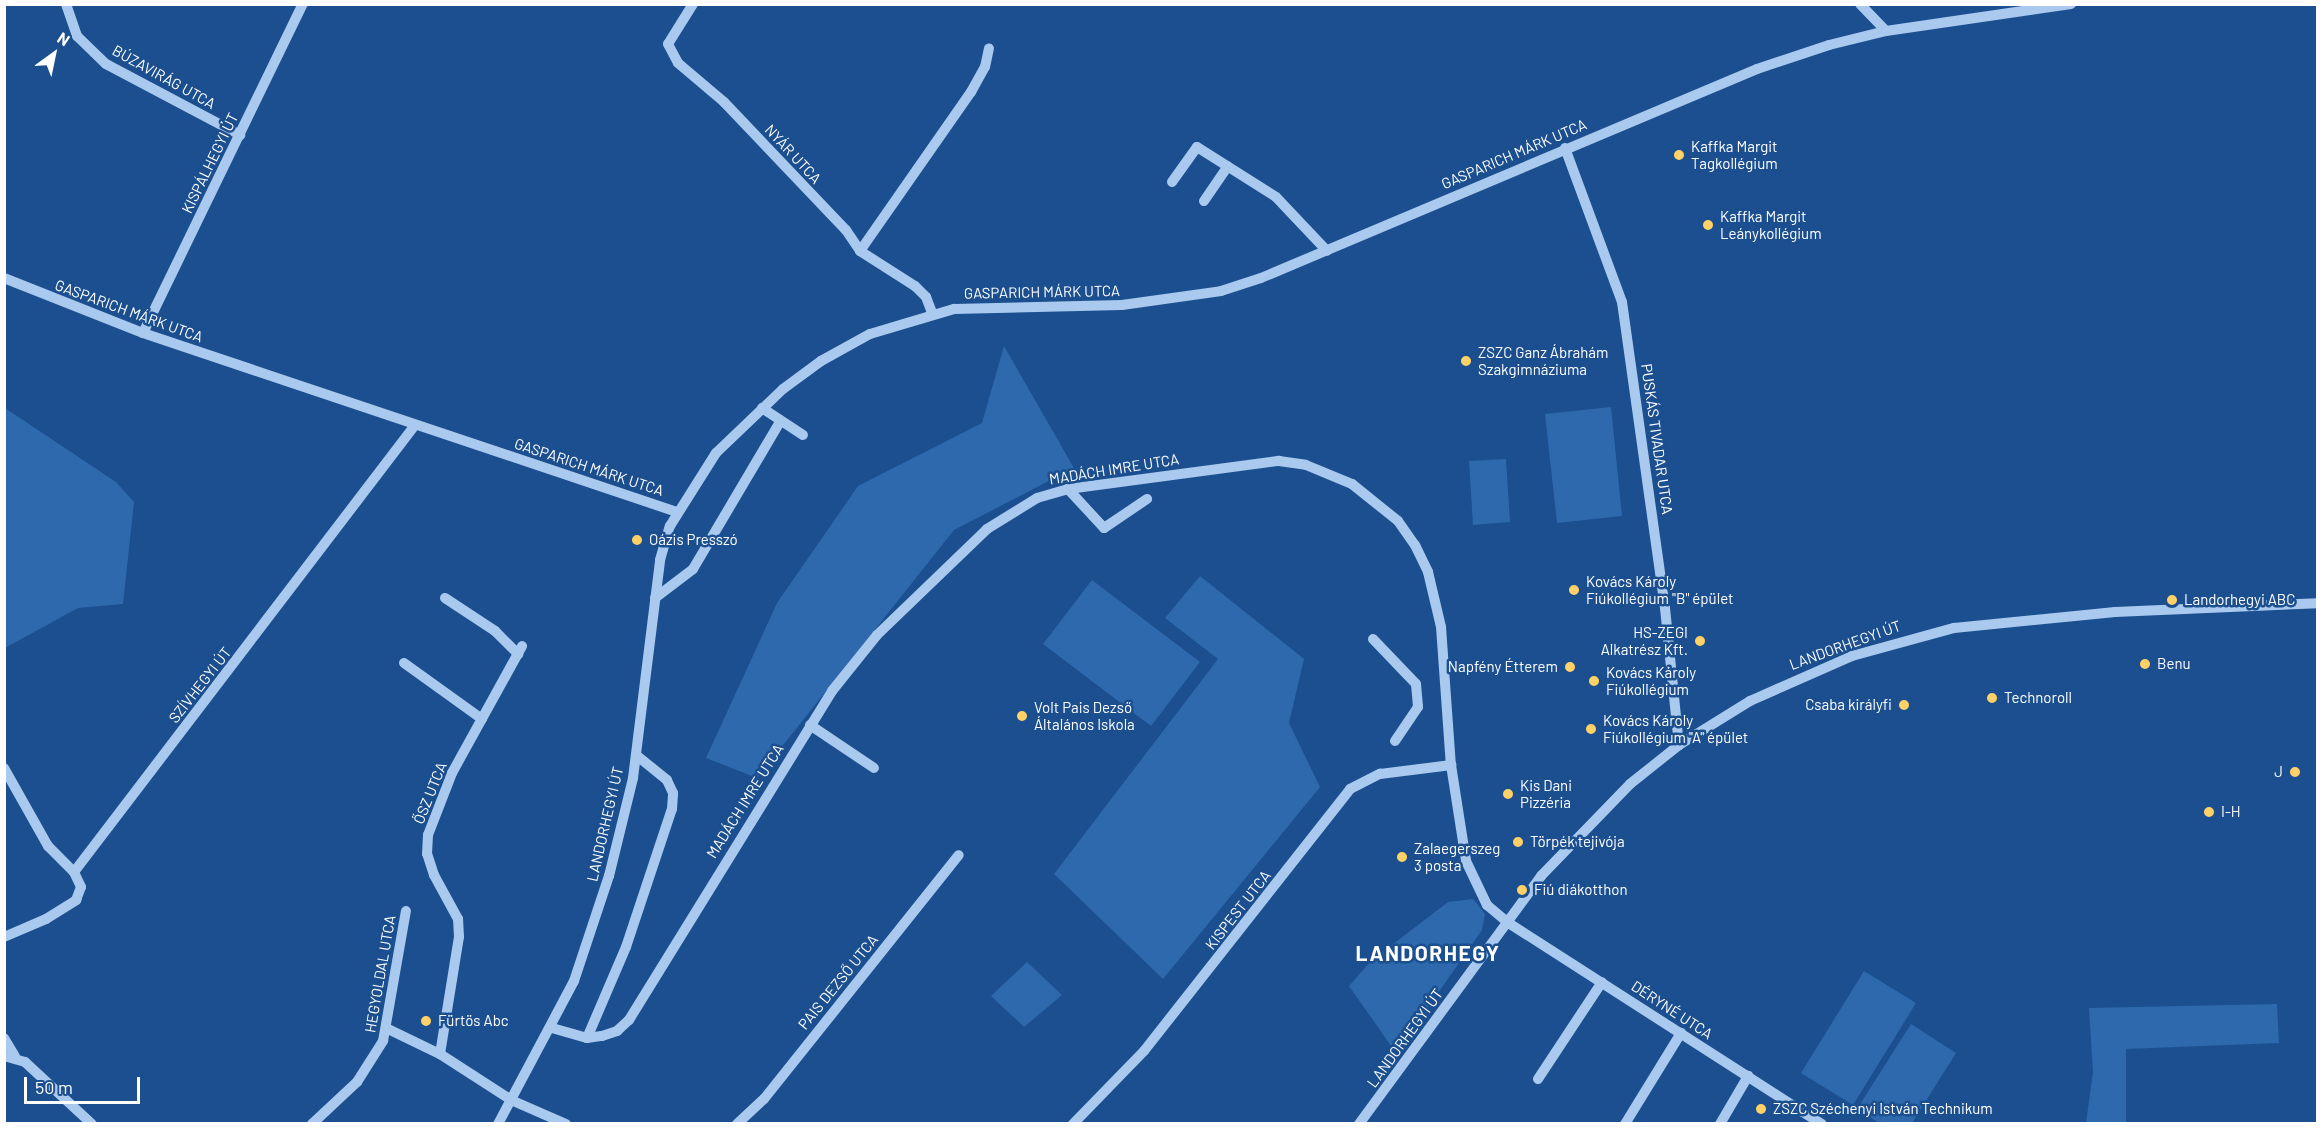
<!DOCTYPE html>
<html>
<head>
<meta charset="utf-8">
<style>
	body { margin:0 }
	#map { position:relative; width:2322px; height:1128px; overflow:hidden; background:#1b4f8f; font-family:Barlow,sans-serif }
	div>[style] { position:absolute }
	.green>* { inset:0; background:#2e69ad }
	.minor>* { height:10px; margin:-5px; padding:0 5px; transform-origin:5px; border-radius:5px; background:#a9c9ee }
	.dots>* { width:16px; height:16px; translate:-50% -50%; box-sizing:border-box; border:3px solid #1b4f8f; border-radius:50% }
	span { translate:-50% -50%; white-space:nowrap; text-align:center; line-height:1.15; -webkit-text-stroke:5px #1b4f8f; paint-order:stroke }
	.street-label { font-size:15px; color:#fff }
	.poi-label { font-size:15px; color:#fff }
	.left { translate:0 -50%; text-align:left }
	.right { translate:-100% -50%; text-align:right }
	.district-label { font-size:21px; color:#fff; font-weight:700; letter-spacing:1.5px }
	.frame { position:absolute; inset:0; border:6px solid #fff; pointer-events:none }
	.north { position:absolute; left:24px; top:24px; width:60px; height:60px; -webkit-text-stroke:4px #1b4f8f; paint-order:stroke; rotate:33deg; font-size:16px; font-weight:700; line-height:24px; text-align:center; color:#fff }
	.north::after { content:''; display:block; margin:auto; width:21px; height:27px; background:#fff; clip-path:polygon(50% 0,100% 100%,50% 72%,0 100%) }
	.scale { position:absolute; left:24px; top:1077px; width:116px; height:27px; box-sizing:border-box; border:3px solid #fff; border-top:0; padding-left:8px; font-size:18px; line-height:21px; white-space:nowrap; color:#fff; -webkit-text-stroke:4px #1b4f8f; paint-order:stroke }
</style>
</head>
<body>
<div id="map">
	<div class="green">
		<i style="clip-path:polygon(1004px 346px,1074px 468px,954px 530px,757px 778px,706px 758px,777px 603px,858px 486px,982px 423px)"></i>
		<i style="clip-path:polygon(1611px 407px,1622px 516px,1557px 523px,1545px 414px)"></i>
		<i style="clip-path:polygon(5px 408px,116px 482px,134px 502px,123px 604px,78px 608px,5px 648px)"></i>
		<i style="clip-path:polygon(1506px 459px,1510px 522px,1473px 525px,1469px 461px)"></i>
		<i style="clip-path:polygon(1200px 576px,1304px 659px,1289px 723px,1320px 787px,1163px 979px,1054px 874px,1218px 659px,1165px 618px)"></i>
		<i style="clip-path:polygon(1092px 580px,1200px 662px,1151px 726px,1043px 644px)"></i>
		<i style="clip-path:polygon(1473px 899px,1485px 914px,1482px 930px,1396px 1053px,1349px 986px,1371px 961px,1448px 902px)"></i>
		<i style="clip-path:polygon(1027px 962px,1062px 995px,1024px 1027px,991px 996px)"></i>
		<i style="clip-path:polygon(1864px 971px,1916px 1003px,1853px 1105px,1801px 1073px)"></i>
		<i style="clip-path:polygon(2277px 1004px,2279px 1043px,2126px 1049px,2126px 1123px,2086px 1123px,2093px 1072px,2089px 1008px)"></i>
		<i style="clip-path:polygon(1911px 1024px,1956px 1053px,1912px 1123px,1879px 1123px,1857px 1109px)"></i>
	</div>
	<div class="minor">
		<i style="left:66px;top:4px;width:34px;rotate:71deg"></i>
		<i style="left:77px;top:36px;width:40px;rotate:44deg"></i>
		<i style="left:106px;top:64px;width:152px;rotate:27.9deg"></i>
		<i style="left:693px;top:4px;width:47px;rotate:122deg"></i>
		<i style="left:668px;top:44px;width:21px;rotate:62deg"></i>
		<i style="left:678px;top:63px;width:60px;rotate:40.3deg"></i>
		<i style="left:724px;top:102px;width:177px;rotate:46.4deg"></i>
		<i style="left:846px;top:230px;width:25px;rotate:56deg"></i>
		<i style="left:860px;top:251px;width:65px;rotate:32.5deg"></i>
		<i style="left:915px;top:286px;width:16px;rotate:45deg"></i>
		<i style="left:926px;top:297px;width:17px;rotate:69deg"></i>
		<i style="left:1860px;top:4px;width:37px;rotate:46deg"></i>
		<i style="left:1565px;top:148px;width:164px;rotate:69.7deg"></i>
		<i style="left:1622px;top:302px;width:309px;rotate:82deg"></i>
		<i style="left:1665px;top:608px;width:138px;rotate:84.2deg"></i>
		<i style="left:1172px;top:182px;width:43px;rotate:-54.5deg"></i>
		<i style="left:1197px;top:147px;width:93px;rotate:32.3deg"></i>
		<i style="left:1276px;top:197px;width:74px;rotate:46.6deg"></i>
		<i style="left:1204px;top:201px;width:42px;rotate:-55.6deg"></i>
		<i style="left:860px;top:251px;width:194px;rotate:-55.1deg"></i>
		<i style="left:971px;top:92px;width:29px;rotate:-61deg"></i>
		<i style="left:985px;top:67px;width:19px;rotate:-78deg"></i>
		<i style="left:4px;top:278px;width:149px;rotate:21.6deg"></i>
		<i style="left:143px;top:333px;width:563px;rotate:18.53deg"></i>
		<i style="left:143px;top:333px;width:366px;rotate:-64.1deg"></i>
		<i style="left:762px;top:408px;width:49px;rotate:33.4deg"></i>
		<i style="left:1068px;top:489px;width:53px;rotate:47.3deg"></i>
		<i style="left:1104px;top:528px;width:52px;rotate:-34deg"></i>
		<i style="left:445px;top:598px;width:60px;rotate:33.4deg"></i>
		<i style="left:495px;top:631px;width:33px;rotate:45deg"></i>
		<i style="left:655px;top:598px;width:48px;rotate:-37.3deg"></i>
		<i style="left:693px;top:569px;width:171px;rotate:-59.4deg"></i>
		<i style="left:1373px;top:639px;width:62px;rotate:46.3deg"></i>
		<i style="left:1416px;top:684px;width:23px;rotate:85deg"></i>
		<i style="left:1418px;top:707px;width:41px;rotate:124.1deg"></i>
		<i style="left:404px;top:663px;width:96px;rotate:35.7deg"></i>
		<i style="left:810px;top:725px;width:77px;rotate:33.9deg"></i>
		<i style="left:4px;top:768px;width:90px;rotate:60.6deg"></i>
		<i style="left:48px;top:846px;width:37px;rotate:45deg"></i>
		<i style="left:4px;top:937px;width:46px;rotate:-23.2deg"></i>
		<i style="left:46px;top:919px;width:36px;rotate:-32deg"></i>
		<i style="left:76px;top:900px;width:14px;rotate:-69deg"></i>
		<i style="left:81px;top:887px;width:17px;rotate:-115deg"></i>
		<i style="left:74px;top:872px;width:562px;rotate:-52.66deg"></i>
		<i style="left:552px;top:1028px;width:36px;rotate:16deg"></i>
		<i style="left:587px;top:1038px;width:15px;rotate:-8deg"></i>
		<i style="left:602px;top:1036px;width:16px;rotate:-18deg"></i>
		<i style="left:617px;top:1031px;width:16px;rotate:-43deg"></i>
		<i style="left:629px;top:1020px;width:387px;rotate:-58.3deg"></i>
		<i style="left:832px;top:691px;width:72px;rotate:-51.2deg"></i>
		<i style="left:877px;top:635px;width:153px;rotate:-43.9deg"></i>
		<i style="left:987px;top:529px;width:59px;rotate:-31.8deg"></i>
		<i style="left:1037px;top:498px;width:32px;rotate:-16deg"></i>
		<i style="left:1068px;top:489px;width:213px;rotate:-7.6deg"></i>
		<i style="left:1279px;top:461px;width:27px;rotate:8deg"></i>
		<i style="left:1306px;top:465px;width:50px;rotate:22.4deg"></i>
		<i style="left:1352px;top:484px;width:59px;rotate:38.8deg"></i>
		<i style="left:1398px;top:521px;width:29px;rotate:55deg"></i>
		<i style="left:1415px;top:545px;width:30px;rotate:64deg"></i>
		<i style="left:1428px;top:572px;width:57px;rotate:76.7deg"></i>
		<i style="left:1441px;top:627px;width:138px;rotate:85.9deg"></i>
		<i style="left:1451px;top:765px;width:97px;rotate:81.1deg"></i>
		<i style="left:1466px;top:861px;width:49px;rotate:64.5deg"></i>
		<i style="left:1487px;top:905px;width:26px;rotate:40deg"></i>
		<i style="left:1507px;top:922px;width:374px;rotate:32.7deg"></i>
		<i style="left:388px;top:1029px;width:58px;rotate:25.7deg"></i>
		<i style="left:440px;top:1054px;width:85px;rotate:32.9deg"></i>
		<i style="left:511px;top:1100px;width:60px;rotate:23.6deg"></i>
		<i style="left:4px;top:1038px;width:21px;rotate:59deg"></i>
		<i style="left:587px;top:1038px;width:99px;rotate:-66.8deg"></i>
		<i style="left:626px;top:947px;width:145px;rotate:-71.6deg"></i>
		<i style="left:672px;top:809px;width:16px;rotate:-86deg"></i>
		<i style="left:673px;top:793px;width:14px;rotate:-115deg"></i>
		<i style="left:667px;top:780px;width:40px;rotate:-141deg"></i>
		<i style="left:440px;top:1054px;width:119px;rotate:-80.8deg"></i>
		<i style="left:459px;top:937px;width:18px;rotate:-93deg"></i>
		<i style="left:458px;top:919px;width:50px;rotate:-118.6deg"></i>
		<i style="left:434px;top:875px;width:22px;rotate:-108deg"></i>
		<i style="left:427px;top:854px;width:19px;rotate:-87deg"></i>
		<i style="left:428px;top:835px;width:66px;rotate:-68.8deg"></i>
		<i style="left:452px;top:773px;width:145px;rotate:-61.1deg"></i>
		<i style="left:4px;top:1056px;width:22px;rotate:16deg"></i>
		<i style="left:25px;top:1062px;width:91px;rotate:42.8deg"></i>
		<i style="left:1538px;top:1079px;width:116px;rotate:-56.6deg"></i>
		<i style="left:312px;top:1124px;width:62px;rotate:-43deg"></i>
		<i style="left:357px;top:1082px;width:49px;rotate:-57.6deg"></i>
		<i style="left:383px;top:1041px;width:132px;rotate:-80deg"></i>
		<i style="left:498px;top:1124px;width:162px;rotate:-62deg"></i>
		<i style="left:574px;top:981px;width:111px;rotate:-71.6deg"></i>
		<i style="left:609px;top:876px;width:101px;rotate:-76.2deg"></i>
		<i style="left:633px;top:778px;width:220px;rotate:-82.9deg"></i>
		<i style="left:660px;top:560px;width:35px;rotate:-74deg"></i>
		<i style="left:670px;top:526px;width:86px;rotate:-57.8deg"></i>
		<i style="left:716px;top:453px;width:93px;rotate:-43.7deg"></i>
		<i style="left:783px;top:389px;width:47px;rotate:-36.4deg"></i>
		<i style="left:821px;top:361px;width:56px;rotate:-28.9deg"></i>
		<i style="left:870px;top:334px;width:88px;rotate:-16.6deg"></i>
		<i style="left:954px;top:309px;width:168px;rotate:-1.4deg"></i>
		<i style="left:1122px;top:305px;width:100px;rotate:-8deg"></i>
		<i style="left:1221px;top:291px;width:42px;rotate:-18deg"></i>
		<i style="left:1261px;top:278px;width:538px;rotate:-22.85deg"></i>
		<i style="left:1757px;top:69px;width:76px;rotate:-18.4deg"></i>
		<i style="left:1829px;top:45px;width:59px;rotate:-13.8deg"></i>
		<i style="left:1886px;top:31px;width:187px;rotate:-8.3deg"></i>
		<i style="left:737px;top:1124px;width:37px;rotate:-43deg"></i>
		<i style="left:764px;top:1099px;width:312px;rotate:-51.4deg"></i>
		<i style="left:1073px;top:1124px;width:102px;rotate:-45.8deg"></i>
		<i style="left:1144px;top:1051px;width:333px;rotate:-51.8deg"></i>
		<i style="left:1350px;top:789px;width:34px;rotate:-27deg"></i>
		<i style="left:1380px;top:774px;width:72px;rotate:-7.2deg"></i>
		<i style="left:1359px;top:1124px;width:308px;rotate:-53.7deg"></i>
		<i style="left:1541px;top:876px;width:128px;rotate:-45.9deg"></i>
		<i style="left:1630px;top:784px;width:63px;rotate:-38.5deg"></i>
		<i style="left:1679px;top:745px;width:84px;rotate:-31.8deg"></i>
		<i style="left:1750px;top:701px;width:111px;rotate:-23.8deg"></i>
		<i style="left:1852px;top:656px;width:106px;rotate:-15.4deg"></i>
		<i style="left:1954px;top:628px;width:162px;rotate:-5.7deg"></i>
		<i style="left:2115px;top:612px;width:203px;rotate:-2.5deg"></i>
		<i style="left:1625px;top:1124px;width:107px;rotate:-58.4deg"></i>
		<i style="left:1720px;top:1124px;width:56px;rotate:-59.7deg"></i>
	</div>
	<div class="dots">
		<i style="left:1679px;top:155px;background:#ffd166"></i>
		<i style="left:1708px;top:225px;background:#ffd166"></i>
		<i style="left:1466px;top:361px;background:#ffd166"></i>
		<i style="left:637px;top:540px;background:#ffd166"></i>
		<i style="left:1574px;top:590px;background:#ffd166"></i>
		<i style="left:2172px;top:600px;background:#ffd166"></i>
		<i style="left:1700px;top:641px;background:#ffd166"></i>
		<i style="left:2145px;top:664px;background:#ffd166"></i>
		<i style="left:1570px;top:667px;background:#ffd166"></i>
		<i style="left:1594px;top:681px;background:#ffd166"></i>
		<i style="left:1992px;top:698px;background:#ffd166"></i>
		<i style="left:1904px;top:705px;background:#ffd166"></i>
		<i style="left:1022px;top:716px;background:#ffd166"></i>
		<i style="left:1591px;top:729px;background:#ffd166"></i>
		<i style="left:2295px;top:772px;background:#ffd166"></i>
		<i style="left:1508px;top:794px;background:#ffd166"></i>
		<i style="left:2209px;top:812px;background:#ffd166"></i>
		<i style="left:1518px;top:842px;background:#ffd166"></i>
		<i style="left:1402px;top:857px;background:#ffd166"></i>
		<i style="left:1522px;top:890px;background:#ffd166"></i>
		<i style="left:426px;top:1021px;background:#ffd166"></i>
		<i style="left:1761px;top:1109px;background:#ffd166"></i>
	</div>
	<div class="street-label">
		<span style="left:164px;top:77px;rotate:29deg">BÚZAVIRÁG UTCA</span>
		<span style="left:793px;top:154px;rotate:47deg">NYÁR UTCA</span>
		<span style="left:1514px;top:154px;rotate:-23deg">GASPARICH MÁRK UTCA</span>
		<span style="left:210px;top:163px;rotate:-64deg">KISPÁLHEGYI ÚT</span>
		<span style="left:1042px;top:292px;rotate:-1deg">GASPARICH MÁRK UTCA</span>
		<span style="left:129px;top:311px;rotate:20deg">GASPARICH MÁRK UTCA</span>
		<span style="left:1657px;top:439px;rotate:82deg">PUSKÁS TIVADAR UTCA</span>
		<span style="left:589px;top:467px;rotate:18deg">GASPARICH MÁRK UTCA</span>
		<span style="left:1114px;top:469px;rotate:-9deg">MADÁCH IMRE UTCA</span>
		<span style="left:1845px;top:645px;rotate:-20deg">LANDORHEGYI ÚT</span>
		<span style="left:200px;top:685px;rotate:-52deg">SZÍVHEGYI ÚT</span>
		<span style="left:430px;top:793px;rotate:-68deg">ŐSZ UTCA</span>
		<span style="left:745px;top:801px;rotate:-58deg">MADÁCH IMRE UTCA</span>
		<span style="left:605px;top:824px;rotate:-77deg">LANDORHEGYI ÚT</span>
		<span style="left:1238px;top:910px;rotate:-52deg">KISPEST UTCA</span>
		<span style="left:380px;top:974px;rotate:-80deg">HEGYOLDAL UTCA</span>
		<span style="left:838px;top:982px;rotate:-51deg">PAIS DEZSŐ UTCA</span>
		<span style="left:1672px;top:1010px;rotate:33deg">DÉRYNÉ UTCA</span>
		<span style="left:1405px;top:1038px;rotate:-54deg">LANDORHEGYI ÚT</span>
	</div>
	<div class="poi-label">
		<span class="left" style="left:1691px;top:155px">Kaffka Margit<br>Tagkollégium</span>
		<span class="left" style="left:1720px;top:225px">Kaffka Margit<br>Leánykollégium</span>
		<span class="left" style="left:1478px;top:361px">ZSZC Ganz Ábrahám<br>Szakgimnáziuma</span>
		<span class="left" style="left:649px;top:540px">Oázis Presszó</span>
		<span class="left" style="left:1586px;top:590px">Kovács Károly<br>Fiúkollégium "B" épület</span>
		<span class="left" style="left:2184px;top:600px">Landorhegyi ABC</span>
		<span class="right" style="left:1688px;top:641px">HS-ZEGI<br>Alkatrész Kft.</span>
		<span class="left" style="left:2157px;top:664px">Benu</span>
		<span class="right" style="left:1558px;top:667px">Napfény Étterem</span>
		<span class="left" style="left:1606px;top:681px">Kovács Károly<br>Fiúkollégium</span>
		<span class="left" style="left:2004px;top:698px">Technoroll</span>
		<span class="right" style="left:1892px;top:705px">Csaba királyfi</span>
		<span class="left" style="left:1034px;top:716px">Volt Pais Dezső<br>Általános Iskola</span>
		<span class="left" style="left:1603px;top:729px">Kovács Károly<br>Fiúkollégium "A" épület</span>
		<span class="right" style="left:2283px;top:772px">J</span>
		<span class="left" style="left:1520px;top:794px">Kis Dani<br>Pizzéria</span>
		<span class="left" style="left:2221px;top:812px">I-H</span>
		<span class="left" style="left:1530px;top:842px">Törpék tejivója</span>
		<span class="left" style="left:1414px;top:857px">Zalaegerszeg<br>3 posta</span>
		<span class="left" style="left:1534px;top:890px">Fiú diákotthon</span>
		<span class="left" style="left:438px;top:1021px">Fürtös Abc</span>
		<span class="left" style="left:1773px;top:1109px">ZSZC Széchenyi István Technikum</span>
	</div>
	<div class="district-label">
		<span style="left:1428px;top:953px">LANDORHEGY</span>
	</div>
	<div class="frame"></div>
	<div class="north">N</div>
	<div class="scale">50 m</div>
</div>
</body>
</html>
